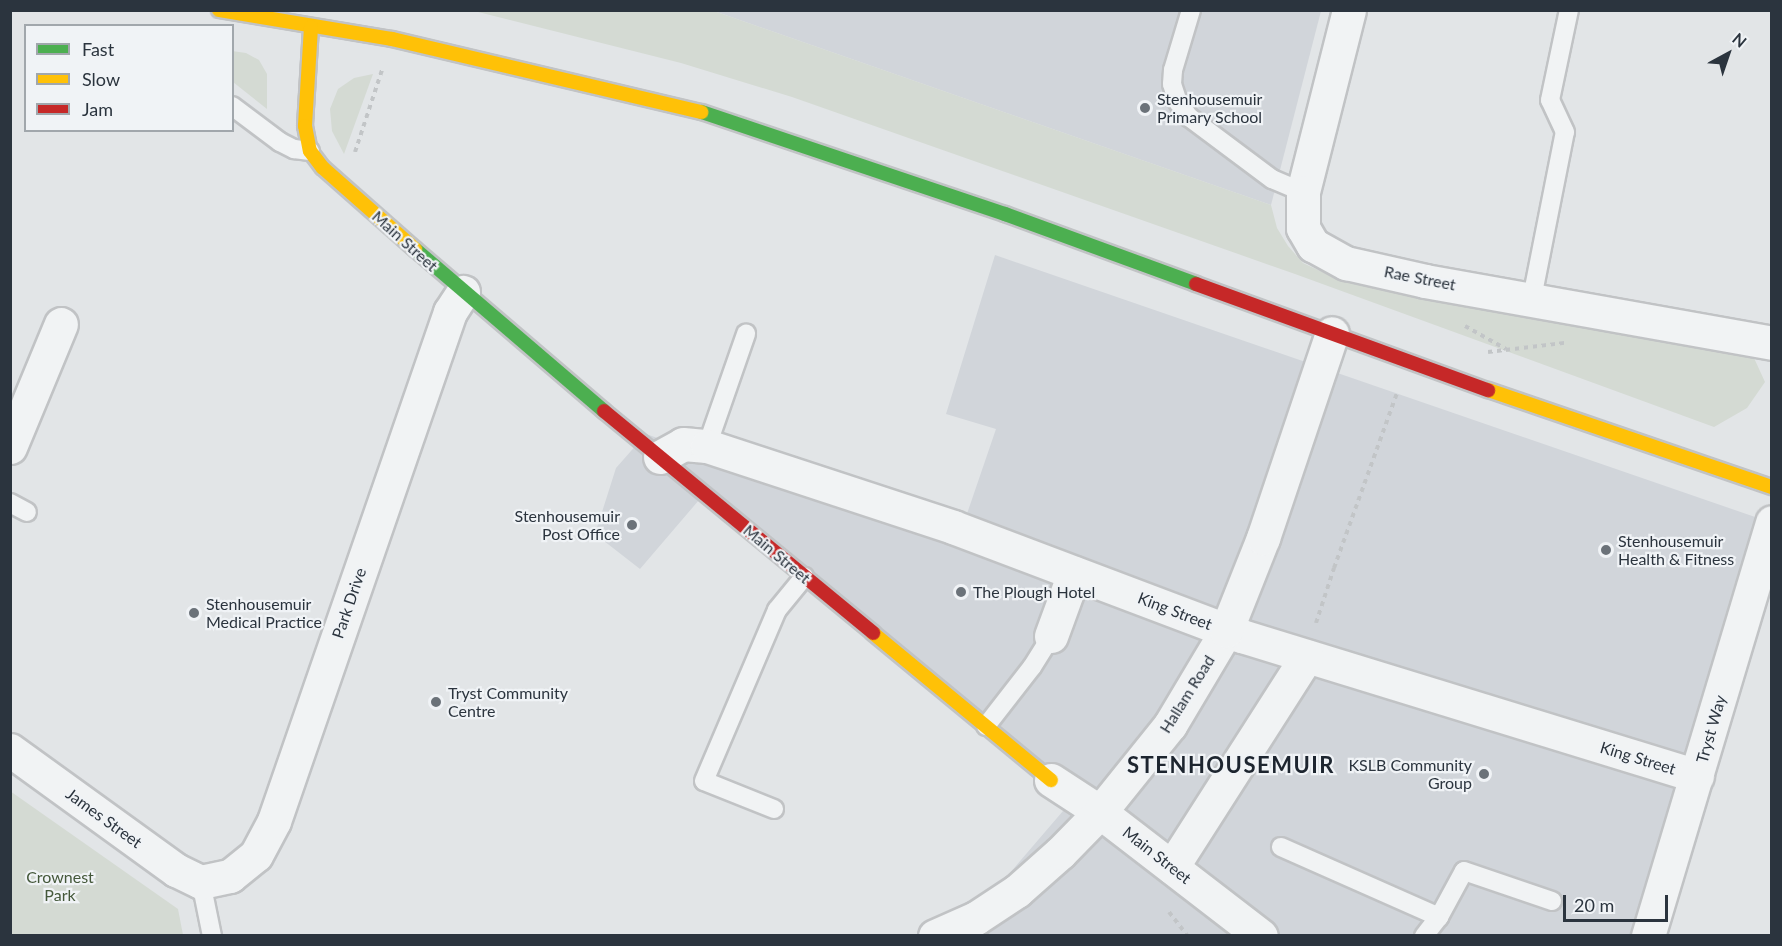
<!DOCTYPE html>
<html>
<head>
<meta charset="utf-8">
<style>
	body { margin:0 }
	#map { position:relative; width:1782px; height:946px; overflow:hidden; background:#e2e5e7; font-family:Lato,sans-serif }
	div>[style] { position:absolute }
	.built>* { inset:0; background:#d1d5da }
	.green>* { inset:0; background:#d4dad3 }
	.path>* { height:4px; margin-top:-2px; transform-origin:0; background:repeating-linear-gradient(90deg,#c2c5c7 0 4.5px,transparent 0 9px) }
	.roads { filter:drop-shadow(2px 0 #c1c3c5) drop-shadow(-2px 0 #c1c3c5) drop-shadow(0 2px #c1c3c5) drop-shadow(0 -2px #c1c3c5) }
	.lane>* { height:18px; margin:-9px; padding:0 9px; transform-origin:9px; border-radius:9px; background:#f1f3f4 }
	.street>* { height:33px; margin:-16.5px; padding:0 16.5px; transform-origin:16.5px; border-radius:16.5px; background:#f1f3f4 }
	.fast>* { height:14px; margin:-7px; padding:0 7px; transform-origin:7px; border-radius:7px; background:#4caf50 }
	.slow>* { height:14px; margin:-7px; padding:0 7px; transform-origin:7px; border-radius:7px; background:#ffc107 }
	.jam>* { height:14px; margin:-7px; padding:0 7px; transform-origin:7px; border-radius:7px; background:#c62828 }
	.dots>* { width:16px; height:16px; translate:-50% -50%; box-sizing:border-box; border:3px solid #f0f3f6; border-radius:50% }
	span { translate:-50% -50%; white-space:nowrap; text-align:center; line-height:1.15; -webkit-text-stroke:4.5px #f0f3f6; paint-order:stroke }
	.poi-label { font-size:16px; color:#2b343e }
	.left { translate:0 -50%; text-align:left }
	.right { translate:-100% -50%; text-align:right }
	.street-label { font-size:16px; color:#2b343e }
	.park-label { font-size:16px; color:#44583a }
	.district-label { font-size:22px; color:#1d252f; font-weight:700; letter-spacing:1.5px }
	.frame { position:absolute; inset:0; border:12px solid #2b343e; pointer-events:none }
	.legend { position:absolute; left:24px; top:24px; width:210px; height:108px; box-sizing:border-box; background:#f0f3f6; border:2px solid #a1a7ac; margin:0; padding:8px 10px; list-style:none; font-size:18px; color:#2b343e }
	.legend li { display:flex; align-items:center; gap:12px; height:30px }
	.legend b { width:30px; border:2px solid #a1a7ac }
	.north { position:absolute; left:1698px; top:24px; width:60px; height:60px; -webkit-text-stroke:4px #f0f3f6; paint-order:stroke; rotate:40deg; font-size:16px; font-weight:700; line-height:24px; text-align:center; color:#2b343e }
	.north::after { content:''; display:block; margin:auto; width:21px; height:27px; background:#2b343e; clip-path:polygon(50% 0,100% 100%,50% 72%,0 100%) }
	.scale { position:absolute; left:1563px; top:895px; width:105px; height:27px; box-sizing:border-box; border:3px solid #2b343e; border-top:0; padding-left:8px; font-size:18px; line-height:21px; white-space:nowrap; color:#2b343e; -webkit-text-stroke:4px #f0f3f6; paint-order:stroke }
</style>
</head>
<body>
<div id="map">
	<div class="built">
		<i style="clip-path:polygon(714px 11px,1321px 11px,1271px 205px)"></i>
		<i style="clip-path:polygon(995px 255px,1758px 518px,1643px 910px,1667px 936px,927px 935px,991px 895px,1075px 797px,705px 493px,640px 569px,595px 534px,616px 468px,646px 434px,957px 543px,996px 429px,946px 414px)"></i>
	</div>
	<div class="green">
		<i style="clip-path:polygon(474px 11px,714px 11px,1271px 205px,1277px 228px,1288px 246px,1303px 263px,1333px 277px,1445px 303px,1452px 297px,1754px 358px,1765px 382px,1747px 408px,1714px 427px,1295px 274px,792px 97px,681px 63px)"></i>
		<i style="clip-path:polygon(232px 51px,246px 53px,259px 60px,267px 74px,267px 109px,233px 82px)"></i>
		<i style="clip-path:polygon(373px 74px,344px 154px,332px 131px,330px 109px,338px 89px,354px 78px)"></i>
		<i style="clip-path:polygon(10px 791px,178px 909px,183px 935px,11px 935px)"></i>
	</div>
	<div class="path">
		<i style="left:355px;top:152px;width:86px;rotate:-71.8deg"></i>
		<i style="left:1465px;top:326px;width:47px;rotate:29.3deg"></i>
		<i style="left:1488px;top:352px;width:77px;rotate:-6.8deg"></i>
		<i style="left:1316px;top:623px;width:58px;rotate:-71.9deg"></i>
		<i style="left:1334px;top:568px;width:186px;rotate:-70.2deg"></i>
		<i style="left:1169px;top:912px;width:31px;rotate:52deg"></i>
	</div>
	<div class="roads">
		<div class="lane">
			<i style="left:1191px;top:10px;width:63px;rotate:106.7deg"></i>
			<i style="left:1173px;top:70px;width:14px;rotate:94deg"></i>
			<i style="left:1172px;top:84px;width:19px;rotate:72deg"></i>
			<i style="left:1178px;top:102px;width:19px;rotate:54deg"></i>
			<i style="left:1189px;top:117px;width:104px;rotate:36.8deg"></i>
			<i style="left:1272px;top:179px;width:34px;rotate:23deg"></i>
			<i style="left:232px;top:106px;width:60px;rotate:36.9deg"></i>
			<i style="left:280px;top:142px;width:16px;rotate:27deg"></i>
			<i style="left:294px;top:149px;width:16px;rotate:7deg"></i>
			<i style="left:1532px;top:298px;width:169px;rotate:-78.8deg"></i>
			<i style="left:1565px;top:132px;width:35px;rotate:-115deg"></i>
			<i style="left:1550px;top:100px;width:92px;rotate:-78.1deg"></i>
			<i style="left:707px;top:446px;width:119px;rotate:-70.8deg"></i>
			<i style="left:10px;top:503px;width:19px;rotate:28deg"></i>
			<i style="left:986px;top:726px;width:75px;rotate:-52.1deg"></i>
			<i style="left:1032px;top:667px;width:36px;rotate:-58deg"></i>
			<i style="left:774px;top:809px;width:75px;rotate:-158.2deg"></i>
			<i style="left:704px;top:781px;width:186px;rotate:-66.9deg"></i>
			<i style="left:777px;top:610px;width:43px;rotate:-50.7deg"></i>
			<i style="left:1281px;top:847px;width:173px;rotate:23.9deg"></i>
			<i style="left:201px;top:882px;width:55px;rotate:78.5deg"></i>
			<i style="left:1424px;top:936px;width:24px;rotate:-52deg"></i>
			<i style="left:1439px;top:917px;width:52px;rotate:-61.5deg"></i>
			<i style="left:1464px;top:871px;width:93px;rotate:18.8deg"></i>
		</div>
		<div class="street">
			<i style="left:1349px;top:10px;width:188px;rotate:104.2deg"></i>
			<i style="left:1303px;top:192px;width:36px;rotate:90deg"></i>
			<i style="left:1303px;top:228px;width:20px;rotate:60deg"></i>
			<i style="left:1313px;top:245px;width:38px;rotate:29deg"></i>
			<i style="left:1346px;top:263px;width:81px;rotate:12.8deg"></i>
			<i style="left:1425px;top:281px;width:352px;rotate:10.1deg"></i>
			<i style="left:10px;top:447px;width:133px;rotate:-67.5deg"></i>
			<i style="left:660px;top:457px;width:26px;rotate:-29deg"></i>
			<i style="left:683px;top:444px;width:24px;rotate:5deg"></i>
			<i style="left:707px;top:446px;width:259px;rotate:18.2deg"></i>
			<i style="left:953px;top:527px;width:309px;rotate:20.7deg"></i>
			<i style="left:1242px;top:636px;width:476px;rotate:17.1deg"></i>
			<i style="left:1051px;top:636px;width:67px;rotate:-69.9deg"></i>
			<i style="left:10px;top:750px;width:205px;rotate:35.9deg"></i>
			<i style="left:176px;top:870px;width:28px;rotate:26deg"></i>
			<i style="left:201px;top:882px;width:30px;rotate:-12deg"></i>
			<i style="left:230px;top:876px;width:33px;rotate:-39deg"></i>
			<i style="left:256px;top:855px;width:38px;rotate:-62deg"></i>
			<i style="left:274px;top:821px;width:539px;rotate:-70.93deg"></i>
			<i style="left:450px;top:312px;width:24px;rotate:-57deg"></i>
			<i style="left:1051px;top:780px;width:59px;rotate:33.1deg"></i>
			<i style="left:1100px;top:812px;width:203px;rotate:37.6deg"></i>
			<i style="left:1172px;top:867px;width:250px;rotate:-57.4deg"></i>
			<i style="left:935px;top:936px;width:45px;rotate:-23.7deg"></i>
			<i style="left:976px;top:918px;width:49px;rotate:-33.4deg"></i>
			<i style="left:1017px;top:891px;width:57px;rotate:-41.5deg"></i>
			<i style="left:1060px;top:853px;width:57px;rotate:-45.7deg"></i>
			<i style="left:1100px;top:812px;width:112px;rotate:-51.2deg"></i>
			<i style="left:1170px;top:725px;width:109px;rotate:-59.2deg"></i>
			<i style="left:1226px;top:631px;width:100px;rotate:-68.3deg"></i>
			<i style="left:1263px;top:538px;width:216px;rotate:-71.4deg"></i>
			<i style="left:1648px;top:936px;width:432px;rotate:-73.3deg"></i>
		</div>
		<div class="fast">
			<i style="left:702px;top:112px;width:320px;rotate:18.6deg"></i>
			<i style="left:1005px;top:214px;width:203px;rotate:20.1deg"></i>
			<i style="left:415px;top:249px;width:249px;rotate:40.6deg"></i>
		</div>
		<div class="slow">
			<i style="left:219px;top:10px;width:175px;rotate:9.5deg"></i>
			<i style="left:392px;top:39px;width:318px;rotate:13.3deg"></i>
			<i style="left:311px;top:27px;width:99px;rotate:93.5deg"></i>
			<i style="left:305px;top:126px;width:25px;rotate:79deg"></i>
			<i style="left:310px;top:151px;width:21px;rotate:53deg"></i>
			<i style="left:323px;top:168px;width:123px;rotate:41.4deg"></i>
			<i style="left:1488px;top:390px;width:300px;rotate:18.9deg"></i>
			<i style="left:873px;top:633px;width:231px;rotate:39.6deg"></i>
		</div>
		<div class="jam">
			<i style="left:1196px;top:284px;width:311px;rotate:20deg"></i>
			<i style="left:604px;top:411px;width:349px;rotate:39.5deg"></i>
		</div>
	</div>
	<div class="dots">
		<i style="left:1145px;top:108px;background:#6b7279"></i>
		<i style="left:632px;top:525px;background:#6b7279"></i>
		<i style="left:1606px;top:550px;background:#6b7279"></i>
		<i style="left:961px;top:592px;background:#6b7279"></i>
		<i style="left:194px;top:613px;background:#6b7279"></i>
		<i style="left:436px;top:702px;background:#6b7279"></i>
		<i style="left:1484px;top:774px;background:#6b7279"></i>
	</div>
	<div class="poi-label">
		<span class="left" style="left:1157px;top:108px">Stenhousemuir<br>Primary School</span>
		<span class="right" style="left:620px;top:525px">Stenhousemuir<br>Post Office</span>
		<span class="left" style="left:1618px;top:550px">Stenhousemuir<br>Health &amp; Fitness</span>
		<span class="left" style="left:973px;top:592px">The Plough Hotel</span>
		<span class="left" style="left:206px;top:613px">Stenhousemuir<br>Medical Practice</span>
		<span class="left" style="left:448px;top:702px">Tryst Community<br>Centre</span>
		<span class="right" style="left:1472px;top:774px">KSLB Community<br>Group</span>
	</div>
	<div class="street-label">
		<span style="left:405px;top:241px;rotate:42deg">Main Street</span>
		<span style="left:1420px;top:278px;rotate:11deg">Rae Street</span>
		<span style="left:777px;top:554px;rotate:40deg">Main Street</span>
		<span style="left:349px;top:603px;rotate:-71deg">Park Drive</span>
		<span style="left:1175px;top:611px;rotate:21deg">King Street</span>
		<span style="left:1187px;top:694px;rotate:-58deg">Hallam Road</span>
		<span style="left:1711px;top:729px;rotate:-74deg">Tryst Way</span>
		<span style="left:1638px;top:758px;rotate:17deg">King Street</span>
		<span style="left:104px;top:818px;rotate:36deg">James Street</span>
		<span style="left:1157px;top:855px;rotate:38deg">Main Street</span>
	</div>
	<div class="park-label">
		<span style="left:60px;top:886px">Crownest<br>Park</span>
	</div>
	<div class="district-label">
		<span style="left:1231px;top:765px">STENHOUSEMUIR</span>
	</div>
	<div class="frame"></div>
	<ul class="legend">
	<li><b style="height:8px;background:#4caf50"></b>Fast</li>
	<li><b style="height:8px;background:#ffc107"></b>Slow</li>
	<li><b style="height:8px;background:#c62828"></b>Jam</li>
	</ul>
	<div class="north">N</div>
	<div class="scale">20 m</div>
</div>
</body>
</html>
